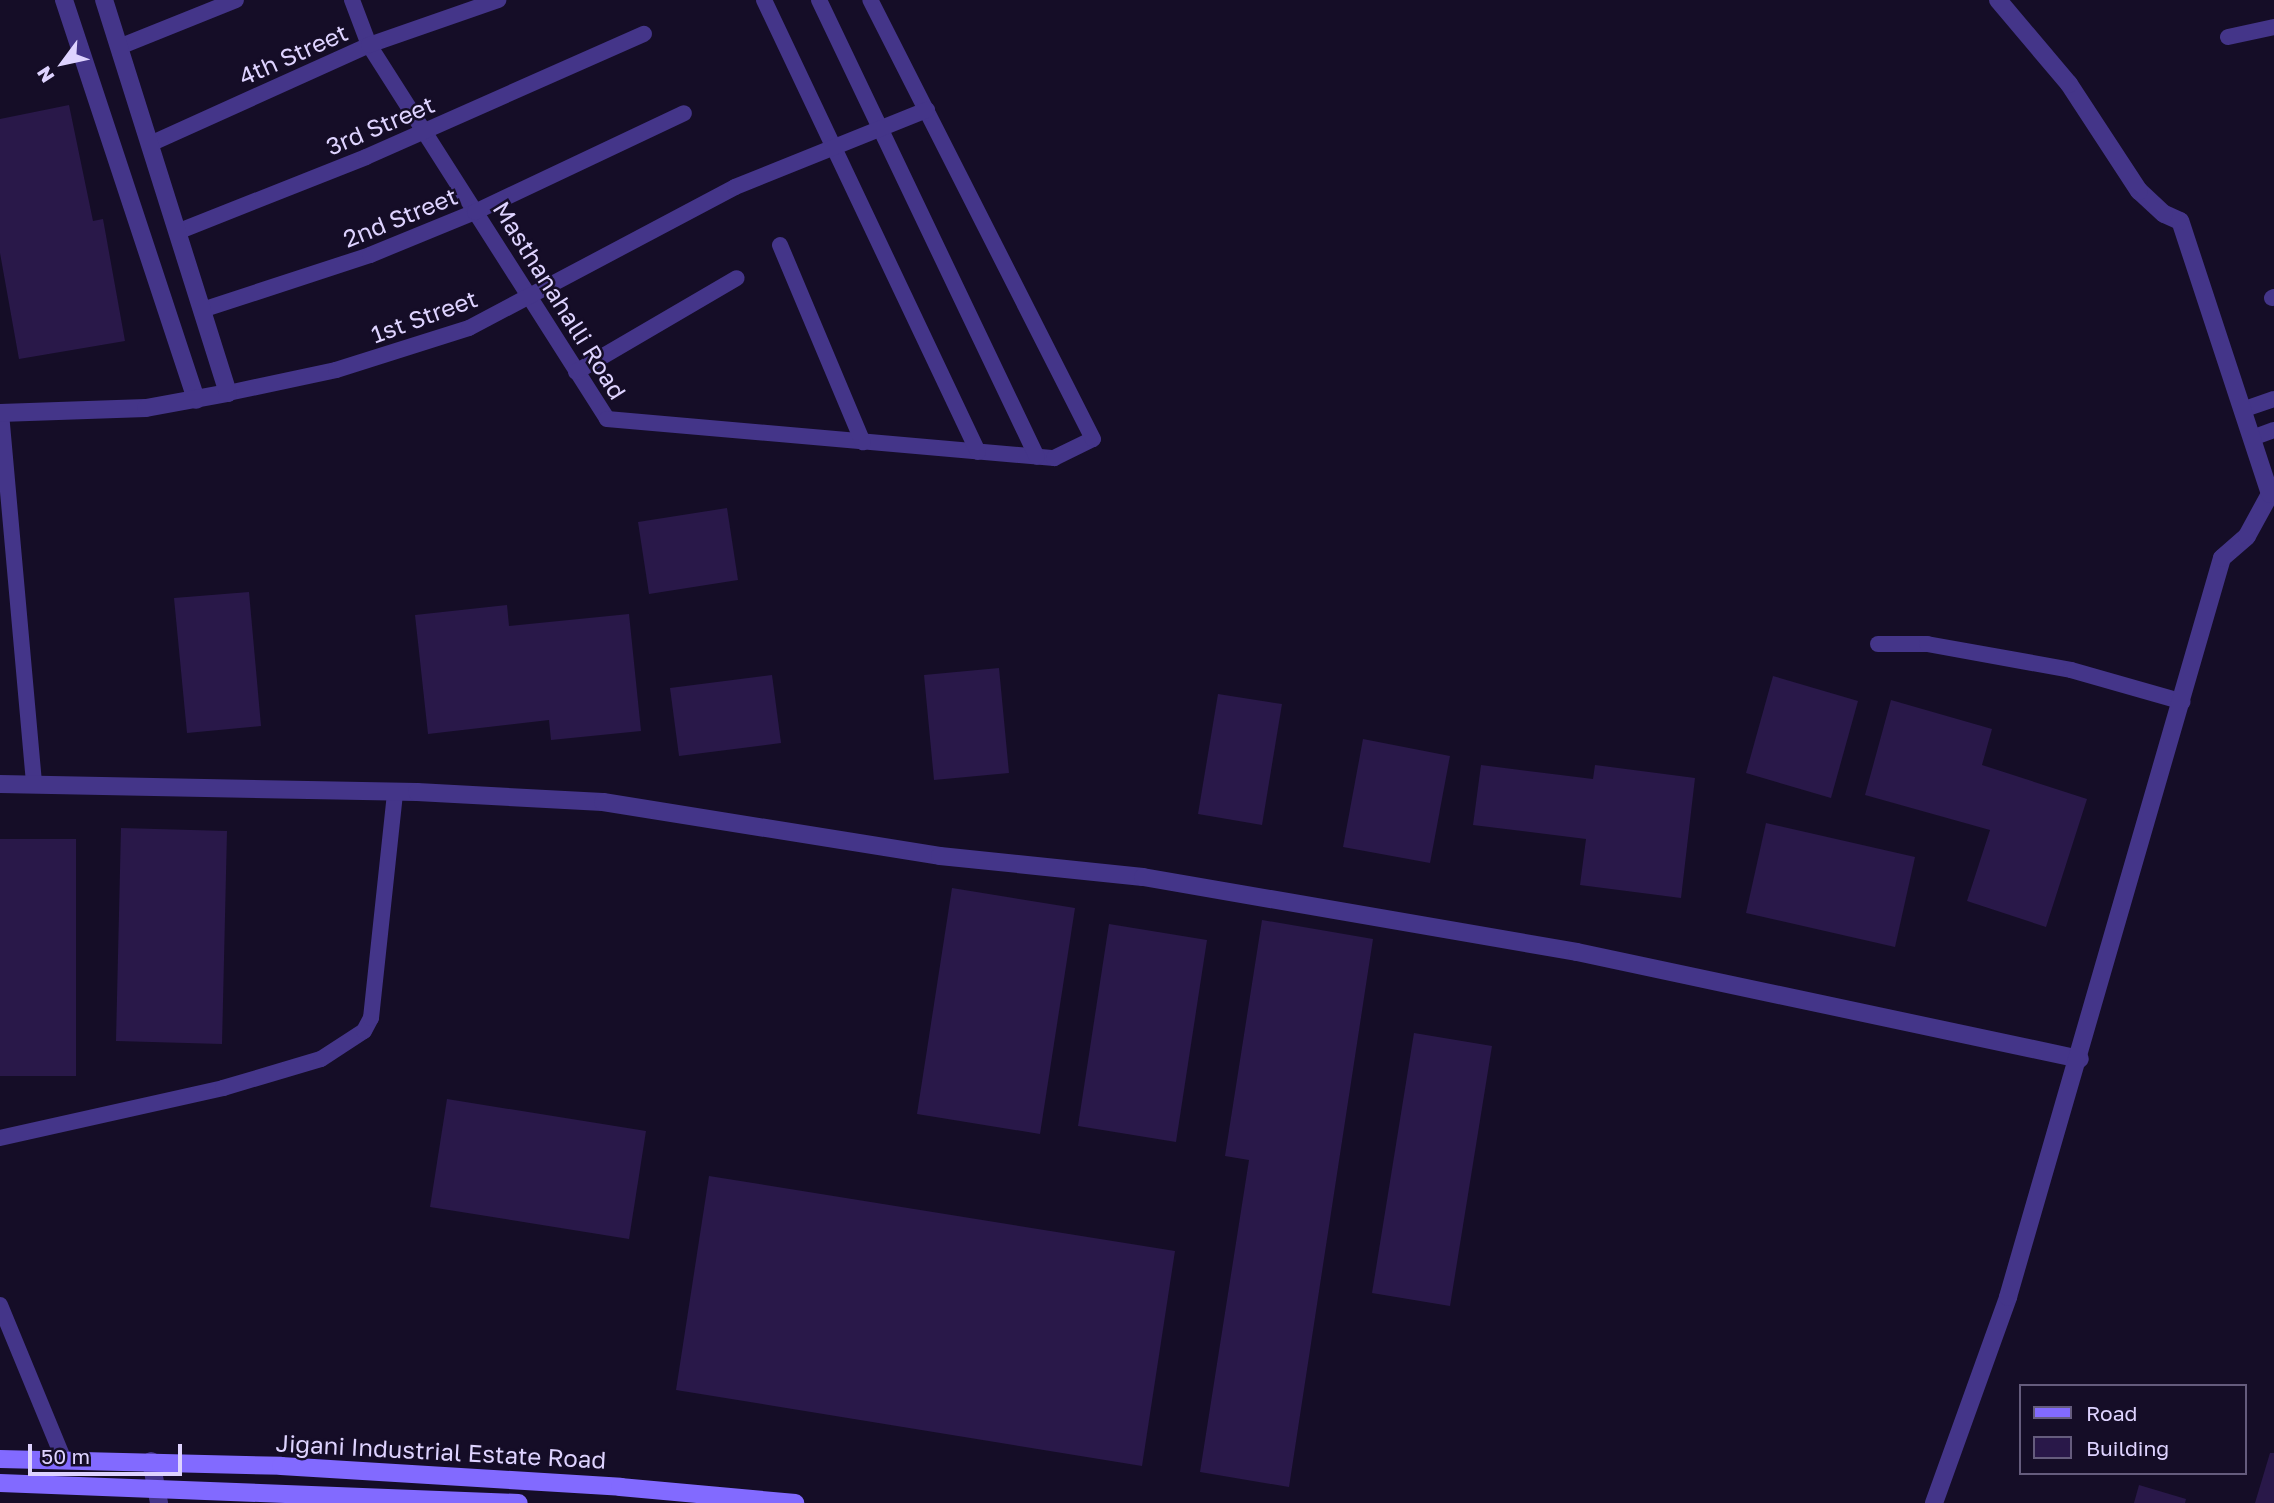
<!DOCTYPE html>
<html>
<head>
<meta charset="utf-8">
<style>
	body { margin:0 }
	#map { position:relative; width:2274px; height:1503px; overflow:hidden; background:#150d27; font-family:"Golos Text",sans-serif }
	div>[style] { position:absolute }
	.building>* { inset:0; background:#291849 }
	.minor>* { height:16px; margin:-8px; padding:0 8px; transform-origin:8px; border-radius:8px; background:#443589 }
	.tertiary>* { height:18px; margin:-9px; padding:0 9px; transform-origin:9px; border-radius:9px; background:#443589 }
	.secondary>* { height:18px; margin:-9px; padding:0 9px; transform-origin:9px; border-radius:9px; background:#826aff }
	span { translate:-50% -50%; white-space:nowrap; text-align:center; line-height:1.15; -webkit-text-stroke:5px #150d27; paint-order:stroke }
	.street-label { font-size:24px; color:#ded3ff }
	.legend { position:absolute; left:2019px; top:1384px; width:228px; height:91px; box-sizing:border-box; background:#150d27; border:2px solid #655c7d; margin:0; padding:9px 12px; list-style:none; font-size:21px; color:#ded3ff }
	.legend li { display:flex; align-items:center; gap:14px; height:35px }
	.legend b { width:35px; border:2px solid #655c7d }
	.north { position:absolute; left:28px; top:28px; width:70px; height:70px; -webkit-text-stroke:5px #150d27; paint-order:stroke; rotate:237deg; font-size:19px; font-weight:700; line-height:28px; text-align:center; color:#ded3ff }
	.north::after { content:''; display:block; margin:auto; width:24px; height:32px; background:#ded3ff; clip-path:polygon(50% 0,100% 100%,50% 72%,0 100%) }
	.scale { position:absolute; left:28px; top:1444px; width:154px; height:32px; box-sizing:border-box; border:4px solid #ded3ff; border-top:0; padding-left:9px; font-size:21px; line-height:24px; white-space:nowrap; color:#ded3ff; -webkit-text-stroke:5px #150d27; paint-order:stroke }
</style>
</head>
<body>
<div id="map">
	<div class="building">
		<i style="clip-path:polygon(69px 105px,93px 221px,103px 219px,125px 341px,19px 359px,0 253px,0 119px)"></i>
		<i style="clip-path:polygon(727px 508px,738px 580px,649px 594px,638px 522px)"></i>
		<i style="clip-path:polygon(249px 592px,261px 726px,187px 733px,174px 598px)"></i>
		<i style="clip-path:polygon(507px 605px,509px 626px,629px 614px,641px 731px,551px 740px,549px 720px,428px 734px,415px 615px)"></i>
		<i style="clip-path:polygon(999px 668px,1009px 773px,934px 780px,924px 675px)"></i>
		<i style="clip-path:polygon(772px 675px,781px 743px,679px 756px,670px 688px)"></i>
		<i style="clip-path:polygon(1773px 676px,1858px 701px,1831px 798px,1746px 773px)"></i>
		<i style="clip-path:polygon(1218px 694px,1282px 704px,1262px 825px,1198px 814px)"></i>
		<i style="clip-path:polygon(1891px 700px,1992px 729px,1982px 765px,2087px 799px,2046px 927px,1967px 901px,1990px 830px,1865px 795px)"></i>
		<i style="clip-path:polygon(1363px 739px,1450px 756px,1430px 863px,1343px 847px)"></i>
		<i style="clip-path:polygon(1481px 765px,1593px 779px,1595px 765px,1695px 778px,1681px 898px,1580px 885px,1586px 839px,1473px 825px)"></i>
		<i style="clip-path:polygon(1766px 823px,1915px 857px,1895px 947px,1746px 913px)"></i>
		<i style="clip-path:polygon(121px 828px,227px 831px,222px 1044px,116px 1041px)"></i>
		<i style="clip-path:polygon(0 839px,76px 839px,76px 1076px,0 1076px)"></i>
		<i style="clip-path:polygon(952px 888px,1075px 908px,1040px 1134px,917px 1114px)"></i>
		<i style="clip-path:polygon(1262px 920px,1373px 939px,1289px 1487px,1200px 1472px,1249px 1160px,1225px 1156px)"></i>
		<i style="clip-path:polygon(1109px 924px,1207px 940px,1176px 1142px,1078px 1126px)"></i>
		<i style="clip-path:polygon(1414px 1033px,1492px 1046px,1450px 1306px,1372px 1293px)"></i>
		<i style="clip-path:polygon(447px 1099px,646px 1131px,629px 1239px,430px 1207px)"></i>
		<i style="clip-path:polygon(709px 1176px,1175px 1251px,1142px 1466px,676px 1390px)"></i>
		<i style="clip-path:polygon(2270px 1453px,2274px 1453px,2274px 1503px,2255px 1503px)"></i>
		<i style="clip-path:polygon(2139px 1485px,2186px 1499px,2185px 1503px,2134px 1503px)"></i>
	</div>
	<div class="minor">
		<i style="left:352px;top:0;width:48px;rotate:69.3deg"></i>
		<i style="left:369px;top:45px;width:443px;rotate:57.5deg"></i>
		<i style="left:607px;top:419px;width:449px;rotate:5deg"></i>
		<i style="left:1054px;top:458px;width:43px;rotate:-26deg"></i>
		<i style="left:1093px;top:439px;width:492px;rotate:-116.9deg"></i>
		<i style="left:764px;top:0;width:500px;rotate:64.66deg"></i>
		<i style="left:819px;top:0;width:506px;rotate:64.5deg"></i>
		<i style="left:2228px;top:37px;width:47px;rotate:-12.3deg"></i>
		<i style="left:119px;top:47px;width:126px;rotate:-21.9deg"></i>
		<i style="left:150px;top:144px;width:240px;rotate:-24.3deg"></i>
		<i style="left:369px;top:45px;width:137px;rotate:-19.2deg"></i>
		<i style="left:177px;top:232px;width:203px;rotate:-21.6deg"></i>
		<i style="left:366px;top:157px;width:304px;rotate:-23.9deg"></i>
		<i style="left:780px;top:245px;width:214px;rotate:67.2deg"></i>
		<i style="left:2272px;top:298px;width:2px;rotate:-27deg"></i>
		<i style="left:202px;top:310px;width:177px;rotate:-18.1deg"></i>
		<i style="left:370px;top:255px;width:113px;rotate:-22.3deg"></i>
		<i style="left:475px;top:212px;width:231px;rotate:-25.3deg"></i>
		<i style="left:576px;top:372px;width:186px;rotate:-30.3deg"></i>
		<i style="left:228px;top:393px;width:110px;rotate:-12deg"></i>
		<i style="left:336px;top:370px;width:139px;rotate:-17.5deg"></i>
		<i style="left:469px;top:328px;width:301px;rotate:-27.9deg"></i>
		<i style="left:735px;top:187px;width:207px;rotate:-21.9deg"></i>
		<i style="left:2242px;top:410px;width:34px;rotate:-19deg"></i>
		<i style="left:1px;top:413px;width:371px;rotate:84.9deg"></i>
		<i style="left:2252px;top:438px;width:23px;rotate:-20deg"></i>
		<i style="left:1878px;top:644px;width:49px"></i>
		<i style="left:1927px;top:644px;width:146px;rotate:10.2deg"></i>
		<i style="left:2071px;top:670px;width:116px;rotate:15.9deg"></i>
		<i style="left:0;top:1138px;width:229px;rotate:-12.6deg"></i>
		<i style="left:223px;top:1088px;width:102px;rotate:-16.5deg"></i>
		<i style="left:321px;top:1059px;width:51px;rotate:-33.1deg"></i>
		<i style="left:364px;top:1031px;width:15px;rotate:-62deg"></i>
		<i style="left:371px;top:1018px;width:227px;rotate:-83.9deg"></i>
		<i style="left:0;top:1305px;width:165px;rotate:67.6deg"></i>
	</div>
	<div class="tertiary">
		<i style="left:64px;top:0;width:421px;rotate:71.7deg"></i>
		<i style="left:0;top:413px;width:146px;rotate:-2deg"></i>
		<i style="left:146px;top:408px;width:83px;rotate:-10.4deg"></i>
		<i style="left:228px;top:393px;width:412px;rotate:-107.5deg"></i>
		<i style="left:0;top:784px;width:417px;rotate:1.1deg"></i>
		<i style="left:417px;top:792px;width:186px;rotate:3.1deg"></i>
		<i style="left:603px;top:802px;width:341px;rotate:9.1deg"></i>
		<i style="left:940px;top:856px;width:204px;rotate:5.9deg"></i>
		<i style="left:1143px;top:877px;width:440px;rotate:9.8deg"></i>
		<i style="left:1577px;top:952px;width:514px;rotate:12.01deg"></i>
		<i style="left:151px;top:1461px;width:43px;rotate:79.2deg"></i>
		<i style="left:1934px;top:1503px;width:219px;rotate:-70.2deg"></i>
		<i style="left:2008px;top:1297px;width:769px;rotate:-73.85deg"></i>
		<i style="left:2222px;top:558px;width:33px;rotate:-41deg"></i>
		<i style="left:2247px;top:536px;width:48px;rotate:-61.3deg"></i>
		<i style="left:2270px;top:494px;width:287px;rotate:-108.2deg"></i>
		<i style="left:2180px;top:221px;width:17px;rotate:-156deg"></i>
		<i style="left:2164px;top:214px;width:34px;rotate:-137deg"></i>
		<i style="left:2139px;top:191px;width:128px;rotate:-123.2deg"></i>
		<i style="left:2069px;top:84px;width:110px;rotate:-130.2deg"></i>
	</div>
	<div class="secondary">
		<i style="left:0;top:1459px;width:281px;rotate:1.4deg"></i>
		<i style="left:281px;top:1466px;width:340px;rotate:3.5deg"></i>
		<i style="left:620px;top:1487px;width:176px;rotate:5.2deg"></i>
		<i style="left:0;top:1483px;width:519px;rotate:2.21deg"></i>
	</div>
	<div class="street-label">
		<span style="left:293px;top:54px;rotate:-24deg">4th Street</span>
		<span style="left:380px;top:125px;rotate:-23deg">3rd Street</span>
		<span style="left:400px;top:217px;rotate:-22deg">2nd Street</span>
		<span style="left:560px;top:300px;rotate:58deg">Masthanahalli Road</span>
		<span style="left:424px;top:316px;rotate:-20deg">1st Street</span>
		<span style="left:441px;top:1451px;rotate:3deg">Jigani Industrial Estate Road</span>
	</div>
	<ul class="legend">
	<li><b style="height:9px;background:#826aff"></b>Road</li>
	<li><b style="height:19px;background:#291849"></b>Building</li>
	</ul>
	<div class="north">N</div>
	<div class="scale">50 m</div>
</div>
</body>
</html>
